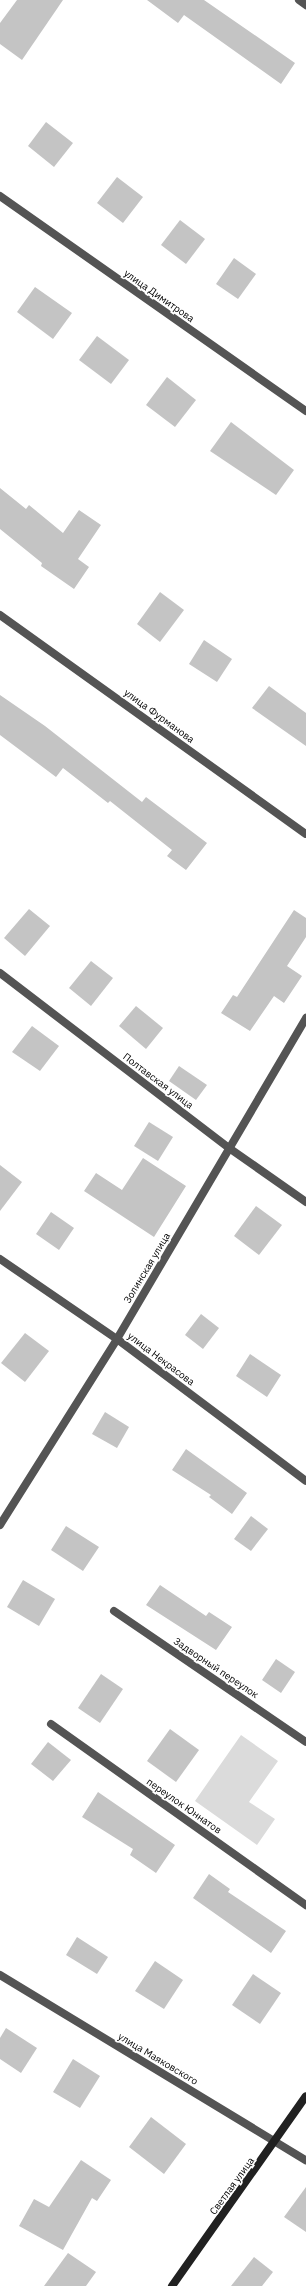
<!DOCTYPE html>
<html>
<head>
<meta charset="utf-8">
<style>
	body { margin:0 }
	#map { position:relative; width:306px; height:2286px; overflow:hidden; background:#fff; font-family:"IBM Plex Sans",sans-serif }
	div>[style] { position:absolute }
	.green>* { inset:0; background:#dbdbdb }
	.building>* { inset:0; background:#c4c4c4 }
	.minor>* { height:8px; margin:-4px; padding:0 4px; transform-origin:4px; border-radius:4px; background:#545454 }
	.secondary>* { height:8px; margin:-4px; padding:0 4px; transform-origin:4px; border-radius:4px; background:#212121 }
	span { translate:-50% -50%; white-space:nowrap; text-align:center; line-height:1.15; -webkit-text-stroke:3.5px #fff; paint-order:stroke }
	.street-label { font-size:10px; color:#000 }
</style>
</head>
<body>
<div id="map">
	<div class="green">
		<i style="clip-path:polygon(241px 1735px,278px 1761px,249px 1802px,275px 1819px,257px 1845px,195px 1801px)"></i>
	</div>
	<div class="building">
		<i style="clip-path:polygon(17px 0,63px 0,22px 60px,0 44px,0 23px)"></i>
		<i style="clip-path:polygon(147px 0,204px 0,295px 63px,281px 84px,184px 15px,178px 23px)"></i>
		<i style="clip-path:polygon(46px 122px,73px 143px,54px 167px,28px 146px)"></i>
		<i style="clip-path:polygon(117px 177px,143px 197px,123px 223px,97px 203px)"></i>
		<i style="clip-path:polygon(180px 220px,205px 239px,186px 264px,161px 245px)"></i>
		<i style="clip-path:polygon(234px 258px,256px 274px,238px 299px,216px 284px)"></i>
		<i style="clip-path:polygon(35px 287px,72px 313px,53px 339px,17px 312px)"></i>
		<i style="clip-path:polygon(97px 336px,129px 360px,111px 384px,79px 360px)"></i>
		<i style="clip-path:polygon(167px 377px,196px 400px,175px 427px,146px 405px)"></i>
		<i style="clip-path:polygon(231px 422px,294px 470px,276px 495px,210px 451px)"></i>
		<i style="clip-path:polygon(0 488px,26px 509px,29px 505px,63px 533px,79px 510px,101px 525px,78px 559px,89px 567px,74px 589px,41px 566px,42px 563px,0 529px)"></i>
		<i style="clip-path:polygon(160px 592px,184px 610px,160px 642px,137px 624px)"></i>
		<i style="clip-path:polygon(204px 640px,232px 659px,217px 682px,189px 664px)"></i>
		<i style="clip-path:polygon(269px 686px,306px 713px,306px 746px,252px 708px)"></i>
		<i style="clip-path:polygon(0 695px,45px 726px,142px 802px,146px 797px,207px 843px,186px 870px,167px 856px,172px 850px,110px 801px,108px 803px,63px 768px,56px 777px,0 735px)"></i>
		<i style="clip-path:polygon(29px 909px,50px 926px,25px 956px,4px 938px)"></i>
		<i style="clip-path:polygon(294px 910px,306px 918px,306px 937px,287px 966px,302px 976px,284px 1003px,274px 996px,250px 1031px,221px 1013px,233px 995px,237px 997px)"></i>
		<i style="clip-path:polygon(91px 961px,113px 978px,91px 1006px,69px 988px)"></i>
		<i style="clip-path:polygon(136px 1006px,163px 1028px,146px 1049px,119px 1026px)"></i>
		<i style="clip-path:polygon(32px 1026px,59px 1046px,40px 1071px,12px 1052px)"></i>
		<i style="clip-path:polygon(179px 1066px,207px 1085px,196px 1100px,169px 1081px)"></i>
		<i style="clip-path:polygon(149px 1122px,173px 1137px,158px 1161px,134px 1146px)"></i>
		<i style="clip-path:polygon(143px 1158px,186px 1186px,154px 1237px,84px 1191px,96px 1173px,122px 1190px)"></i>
		<i style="clip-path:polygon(0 1165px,22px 1182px,0 1211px)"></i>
		<i style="clip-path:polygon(256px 1206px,282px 1225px,259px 1255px,234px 1236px)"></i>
		<i style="clip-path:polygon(51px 1212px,74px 1228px,59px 1250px,36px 1234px)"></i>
		<i style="clip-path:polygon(201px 1314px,219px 1328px,203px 1349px,185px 1335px)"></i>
		<i style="clip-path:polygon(25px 1333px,49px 1351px,25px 1382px,1px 1363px)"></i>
		<i style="clip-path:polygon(250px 1354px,281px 1375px,267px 1397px,236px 1376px)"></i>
		<i style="clip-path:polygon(105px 1412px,129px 1427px,117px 1448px,92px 1434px)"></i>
		<i style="clip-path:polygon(186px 1449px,247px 1493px,232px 1514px,209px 1497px,211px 1495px,172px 1470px)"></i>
		<i style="clip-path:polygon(251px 1516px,268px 1529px,251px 1551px,234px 1539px)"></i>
		<i style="clip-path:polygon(66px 1526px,99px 1547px,83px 1571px,51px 1550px)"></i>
		<i style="clip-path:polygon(23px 1580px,55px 1599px,39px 1626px,7px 1607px)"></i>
		<i style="clip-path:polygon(160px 1585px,206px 1616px,209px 1612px,232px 1627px,216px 1650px,146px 1605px)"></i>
		<i style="clip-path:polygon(276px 1659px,295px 1672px,281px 1693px,262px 1680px)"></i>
		<i style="clip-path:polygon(101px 1674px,123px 1689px,100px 1723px,78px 1708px)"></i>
		<i style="clip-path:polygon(170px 1729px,199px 1750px,176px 1782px,147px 1761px)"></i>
		<i style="clip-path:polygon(48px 1742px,71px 1760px,53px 1781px,31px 1764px)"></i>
		<i style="clip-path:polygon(98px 1792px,175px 1845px,156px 1873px,130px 1855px,133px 1849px,82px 1817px)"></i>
		<i style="clip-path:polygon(209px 1874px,230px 1889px,228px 1892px,286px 1931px,271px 1953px,193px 1898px)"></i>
		<i style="clip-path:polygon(77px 1937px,108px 1957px,97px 1974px,66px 1955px)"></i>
		<i style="clip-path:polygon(155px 1961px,183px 1980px,164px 2009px,135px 1991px)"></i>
		<i style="clip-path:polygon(253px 1974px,281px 1993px,260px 2024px,232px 2005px)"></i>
		<i style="clip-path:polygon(6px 2028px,37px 2048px,21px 2073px,0 2059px,0 2038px)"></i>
		<i style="clip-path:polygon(73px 2059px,100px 2076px,80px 2108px,53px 2092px)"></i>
		<i style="clip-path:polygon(151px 2117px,186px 2144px,164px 2174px,129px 2147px)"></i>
		<i style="clip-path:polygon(81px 2160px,111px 2180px,97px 2201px,92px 2198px,63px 2250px,19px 2226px,34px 2199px,49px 2207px)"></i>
		<i style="clip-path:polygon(306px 2187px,306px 2232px,284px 2217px)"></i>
		<i style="clip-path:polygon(68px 2253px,96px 2272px,86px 2286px,44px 2286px)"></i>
		<i style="clip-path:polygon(254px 2257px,273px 2272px,262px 2286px,231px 2286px)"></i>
	</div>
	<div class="minor">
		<i style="left:299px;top:0;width:9px;rotate:36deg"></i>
		<i style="left:0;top:196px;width:374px;rotate:35.1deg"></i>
		<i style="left:0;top:615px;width:376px;rotate:35.6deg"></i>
		<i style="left:0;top:973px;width:288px;rotate:37.4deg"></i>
		<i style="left:229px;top:1148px;width:94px;rotate:35deg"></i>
		<i style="left:0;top:1259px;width:142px;rotate:34.4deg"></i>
		<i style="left:117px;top:1339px;width:236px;rotate:36.9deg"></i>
		<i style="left:0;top:1525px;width:220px;rotate:-57.8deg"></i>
		<i style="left:117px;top:1339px;width:373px;rotate:-59.5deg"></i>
		<i style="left:114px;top:1611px;width:232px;rotate:34.3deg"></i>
		<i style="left:51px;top:1724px;width:313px;rotate:35.4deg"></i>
		<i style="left:0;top:1975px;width:358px;rotate:31.2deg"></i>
	</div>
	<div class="secondary">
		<i style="left:172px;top:2286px;width:232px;rotate:-54.8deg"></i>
	</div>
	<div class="street-label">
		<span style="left:159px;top:296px;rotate:35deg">улица Димитрова</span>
		<span style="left:159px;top:716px;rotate:36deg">улица Фурманова</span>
		<span style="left:158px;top:1081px;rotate:37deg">Полтавская улица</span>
		<span style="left:147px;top:1268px;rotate:-59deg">Золинская улица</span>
		<span style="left:161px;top:1359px;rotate:37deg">улица Некрасова</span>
		<span style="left:216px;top:1668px;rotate:34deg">Задворный переулок</span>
		<span style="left:184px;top:1806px;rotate:35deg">переулок Юннатов</span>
		<span style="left:158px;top:2059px;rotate:31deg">улица Маяковского</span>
		<span style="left:232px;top:2186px;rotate:-54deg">Светлая улица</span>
	</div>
</div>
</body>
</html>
